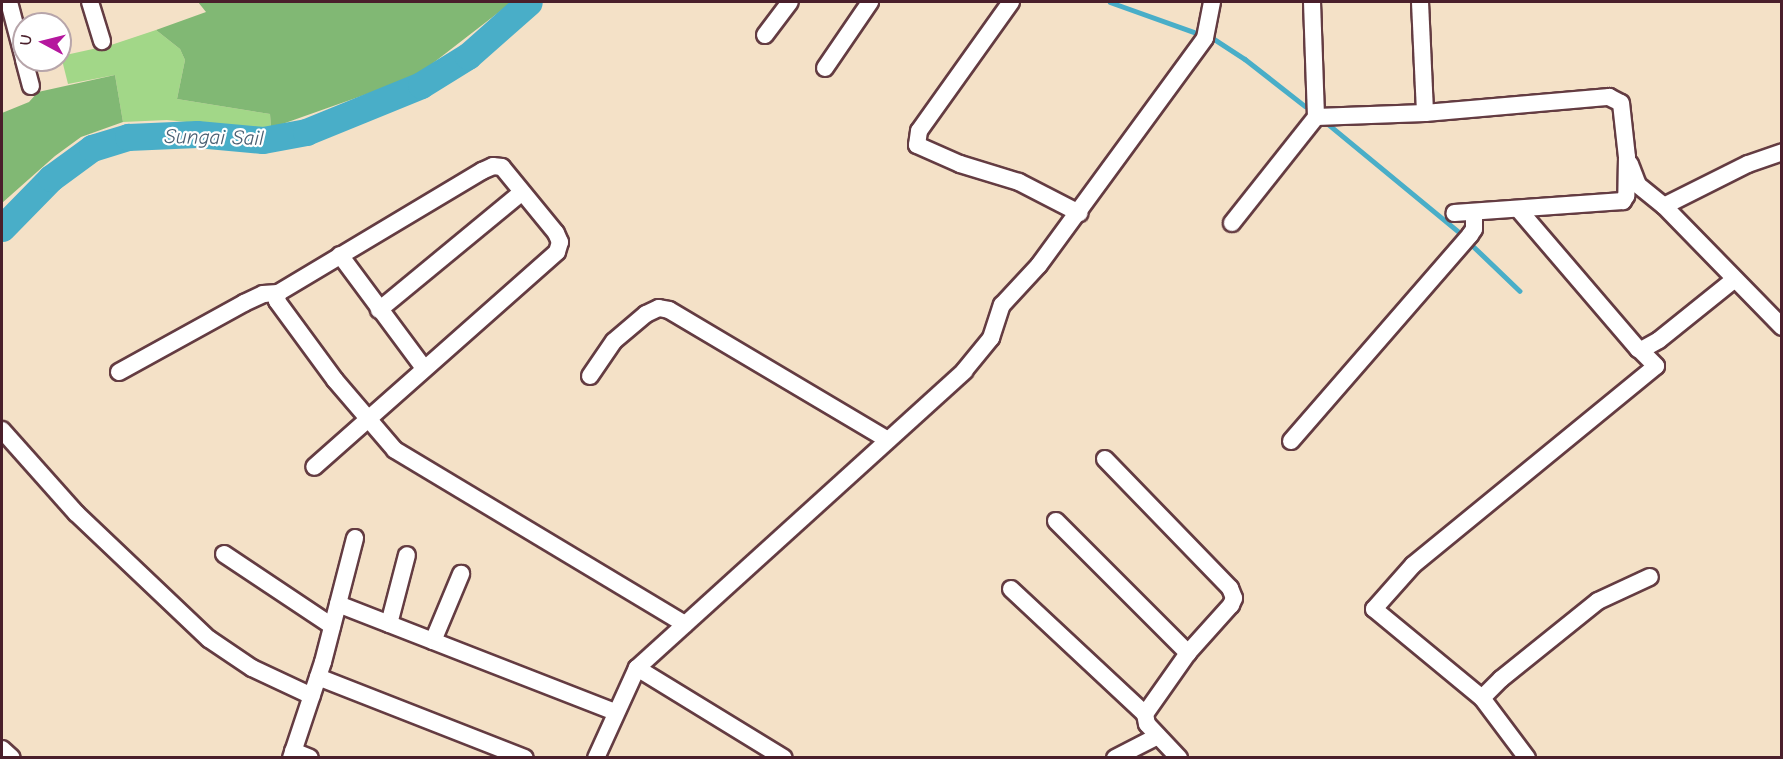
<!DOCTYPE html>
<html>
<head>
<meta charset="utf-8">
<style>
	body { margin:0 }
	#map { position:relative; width:1783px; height:759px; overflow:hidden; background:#f4e1c7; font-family:"Comic Neue",sans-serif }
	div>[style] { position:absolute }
	.green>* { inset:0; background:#a2d788 }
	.forest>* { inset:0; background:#81b874 }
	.stream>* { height:4.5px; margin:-2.25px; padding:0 2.25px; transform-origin:2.25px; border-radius:2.25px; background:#49aec8 }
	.river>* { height:27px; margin:-13.5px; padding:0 13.5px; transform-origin:13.5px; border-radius:13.5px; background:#49aec8 }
	.roads { filter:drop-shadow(2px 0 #643c42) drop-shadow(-2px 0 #643c42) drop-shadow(0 2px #643c42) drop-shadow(0 -2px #643c42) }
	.minor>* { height:16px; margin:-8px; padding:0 8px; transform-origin:8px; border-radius:8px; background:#fff }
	span { translate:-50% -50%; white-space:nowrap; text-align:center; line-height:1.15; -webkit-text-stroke:4.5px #fff; paint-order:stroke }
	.water-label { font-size:21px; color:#4a5f72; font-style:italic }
	.frame { position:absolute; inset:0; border:3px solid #4a1f2b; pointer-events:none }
	.north { position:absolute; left:12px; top:12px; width:60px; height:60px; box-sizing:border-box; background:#fff; border:2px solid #b7a5aa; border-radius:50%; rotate:277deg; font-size:16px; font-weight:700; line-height:24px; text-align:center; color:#4a1f2b }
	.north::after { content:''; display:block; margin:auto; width:21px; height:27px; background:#b5179e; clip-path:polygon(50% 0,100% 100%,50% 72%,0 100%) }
</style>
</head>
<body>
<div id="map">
	<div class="green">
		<i style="clip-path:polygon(156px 30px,180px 49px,185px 60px,177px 99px,270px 114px,271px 128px,263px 130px,167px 120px,123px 122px,115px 75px,68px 84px,61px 56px,111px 45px)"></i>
	</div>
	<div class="forest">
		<i style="clip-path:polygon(198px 2px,512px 2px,415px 77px,271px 128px,270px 114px,177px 99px,185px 60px,180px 49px,156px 30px,206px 12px)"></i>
		<i style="clip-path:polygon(115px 75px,123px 122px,81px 137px,55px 156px,2px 203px,2px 113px,29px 102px,38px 92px)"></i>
	</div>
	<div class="stream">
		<i style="left:1110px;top:2px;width:89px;rotate:19.7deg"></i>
		<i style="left:1214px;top:39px;width:37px;rotate:33deg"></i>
		<i style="left:1245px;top:59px;width:76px;rotate:38.1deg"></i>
		<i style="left:1328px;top:124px;width:168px;rotate:39.5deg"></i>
		<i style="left:1472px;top:245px;width:66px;rotate:43.8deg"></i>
	</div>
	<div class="river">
		<i style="left:2px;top:228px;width:70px;rotate:-45.6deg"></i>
		<i style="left:51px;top:178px;width:51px;rotate:-36.2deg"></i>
		<i style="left:92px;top:148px;width:38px;rotate:-17deg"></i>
		<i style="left:128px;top:137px;width:69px;rotate:-2.5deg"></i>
		<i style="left:197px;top:134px;width:66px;rotate:5.2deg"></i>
		<i style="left:263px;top:140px;width:44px;rotate:-10.5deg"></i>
		<i style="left:306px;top:132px;width:124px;rotate:-22.2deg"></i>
		<i style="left:421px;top:85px;width:55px;rotate:-31.7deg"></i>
		<i style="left:468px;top:56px;width:81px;rotate:-41.5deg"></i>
	</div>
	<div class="roads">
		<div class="minor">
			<i style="left:9px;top:2px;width:59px;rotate:75.3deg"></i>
			<i style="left:90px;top:2px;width:41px;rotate:72.9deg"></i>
			<i style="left:1011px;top:2px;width:158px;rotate:125.5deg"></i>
			<i style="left:919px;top:131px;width:14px;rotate:98deg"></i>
			<i style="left:917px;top:145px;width:47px;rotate:23.8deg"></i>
			<i style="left:960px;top:164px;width:62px;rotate:17deg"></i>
			<i style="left:1019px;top:182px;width:68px;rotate:27.3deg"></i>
			<i style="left:1312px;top:2px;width:115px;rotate:88deg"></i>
			<i style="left:1420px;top:2px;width:111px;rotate:87.4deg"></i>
			<i style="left:765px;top:35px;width:41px;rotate:-52.9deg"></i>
			<i style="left:24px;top:60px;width:27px;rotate:75deg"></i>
			<i style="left:825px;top:68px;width:80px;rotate:-55.7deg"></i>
			<i style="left:1316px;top:117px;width:109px;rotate:-2.1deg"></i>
			<i style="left:1425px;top:113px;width:185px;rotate:-5deg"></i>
			<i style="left:1609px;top:97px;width:13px;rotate:27deg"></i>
			<i style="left:1621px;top:103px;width:54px;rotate:83.7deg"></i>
			<i style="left:1627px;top:157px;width:39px;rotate:91deg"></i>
			<i style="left:1626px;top:196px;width:6px;rotate:121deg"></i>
			<i style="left:1623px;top:201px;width:169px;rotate:175.9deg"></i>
			<i style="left:1630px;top:164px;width:22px;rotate:69deg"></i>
			<i style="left:1638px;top:185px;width:33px;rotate:39deg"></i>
			<i style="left:1664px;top:206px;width:94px;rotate:-26.6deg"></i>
			<i style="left:1748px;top:164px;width:36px;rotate:-19deg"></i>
			<i style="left:1664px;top:206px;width:169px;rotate:45.7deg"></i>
			<i style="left:1519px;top:210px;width:183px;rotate:49.4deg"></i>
			<i style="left:1638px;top:349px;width:5px"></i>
			<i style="left:1643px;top:349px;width:18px;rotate:-29deg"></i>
			<i style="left:1659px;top:340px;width:97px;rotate:-38.8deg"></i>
			<i style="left:1232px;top:223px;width:135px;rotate:-51.6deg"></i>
			<i style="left:340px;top:255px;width:141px;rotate:53.4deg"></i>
			<i style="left:278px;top:293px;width:8px;rotate:97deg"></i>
			<i style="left:277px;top:301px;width:98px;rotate:53.7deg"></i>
			<i style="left:335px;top:380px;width:92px;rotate:49.4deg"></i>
			<i style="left:395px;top:450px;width:338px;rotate:31deg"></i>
			<i style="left:379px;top:310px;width:185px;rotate:-39.5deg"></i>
			<i style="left:119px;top:372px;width:143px;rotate:-28.9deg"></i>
			<i style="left:244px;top:303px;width:21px;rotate:-25deg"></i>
			<i style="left:263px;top:294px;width:15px;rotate:-4deg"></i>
			<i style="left:278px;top:293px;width:238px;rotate:-30.9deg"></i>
			<i style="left:482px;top:171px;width:12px;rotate:-24deg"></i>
			<i style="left:493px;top:166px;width:9px;rotate:6deg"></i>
			<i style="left:502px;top:167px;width:85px;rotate:50.7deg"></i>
			<i style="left:556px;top:233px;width:10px;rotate:66deg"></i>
			<i style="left:560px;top:242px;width:10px;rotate:107deg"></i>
			<i style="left:557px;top:252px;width:324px;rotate:138.5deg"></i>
			<i style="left:590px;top:376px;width:42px;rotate:-55.6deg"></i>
			<i style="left:614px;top:341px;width:42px;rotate:-40.2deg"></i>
			<i style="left:646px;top:314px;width:14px;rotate:-25deg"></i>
			<i style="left:659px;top:308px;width:10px;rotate:11deg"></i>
			<i style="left:669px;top:310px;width:252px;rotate:30.7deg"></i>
			<i style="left:2px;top:430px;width:111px;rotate:48.3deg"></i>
			<i style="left:76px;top:513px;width:183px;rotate:43.5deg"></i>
			<i style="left:209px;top:639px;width:52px;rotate:34deg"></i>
			<i style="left:252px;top:668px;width:66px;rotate:25deg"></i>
			<i style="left:1291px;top:441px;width:273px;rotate:-49deg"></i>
			<i style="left:1470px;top:235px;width:7px;rotate:-56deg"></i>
			<i style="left:1474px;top:229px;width:17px;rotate:-90deg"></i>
			<i style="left:1105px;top:459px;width:180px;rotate:45.9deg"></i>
			<i style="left:1230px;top:588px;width:11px;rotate:68deg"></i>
			<i style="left:1234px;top:598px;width:8px;rotate:113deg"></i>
			<i style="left:1231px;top:605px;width:64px;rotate:131.9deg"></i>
			<i style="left:1188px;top:653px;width:75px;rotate:125.2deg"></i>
			<i style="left:1145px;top:714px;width:10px;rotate:79deg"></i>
			<i style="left:1147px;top:724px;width:47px;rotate:46.7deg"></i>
			<i style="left:1056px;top:521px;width:187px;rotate:45deg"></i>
			<i style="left:224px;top:554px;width:130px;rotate:33.7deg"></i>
			<i style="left:1011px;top:589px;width:183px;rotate:43deg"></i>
			<i style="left:338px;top:604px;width:297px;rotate:21.3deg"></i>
			<i style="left:389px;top:624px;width:71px;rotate:-75.4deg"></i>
			<i style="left:433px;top:641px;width:73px;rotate:-67.3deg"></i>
			<i style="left:637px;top:668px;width:172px;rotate:31.5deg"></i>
			<i style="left:318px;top:677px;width:222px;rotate:21.4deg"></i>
			<i style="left:1482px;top:698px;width:27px;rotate:-45deg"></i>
			<i style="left:1501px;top:679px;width:124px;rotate:-38.8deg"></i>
			<i style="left:1598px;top:601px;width:57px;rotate:-24.8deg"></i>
			<i style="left:2px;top:749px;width:13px;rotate:42deg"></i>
			<i style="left:293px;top:751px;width:18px;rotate:22deg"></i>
			<i style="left:291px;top:758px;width:101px;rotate:-71.6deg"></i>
			<i style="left:323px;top:662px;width:128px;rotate:-75.5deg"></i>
			<i style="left:596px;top:758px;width:99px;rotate:-65.5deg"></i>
			<i style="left:637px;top:668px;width:442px;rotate:-42.2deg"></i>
			<i style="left:964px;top:371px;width:43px;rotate:-50.7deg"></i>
			<i style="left:991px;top:338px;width:35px;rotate:-72deg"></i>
			<i style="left:1002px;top:305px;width:54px;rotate:-47.2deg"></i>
			<i style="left:1039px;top:265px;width:281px;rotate:-53.8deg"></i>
			<i style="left:1205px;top:38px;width:37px;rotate:-79deg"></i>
			<i style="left:1115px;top:758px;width:48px;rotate:-27.1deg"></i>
			<i style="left:1527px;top:758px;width:75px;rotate:-126.9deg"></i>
			<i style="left:1482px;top:698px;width:140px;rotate:-140.5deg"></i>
			<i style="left:1374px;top:609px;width:59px;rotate:-48.4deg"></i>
			<i style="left:1413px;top:565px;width:314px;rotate:-39.3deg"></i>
			<i style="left:1656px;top:366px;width:24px;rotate:-135deg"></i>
		</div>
	</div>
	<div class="water-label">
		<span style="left:214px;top:137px;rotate:1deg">Sungai Sail</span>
	</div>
	<div class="frame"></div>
	<div class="north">U</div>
</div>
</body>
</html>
